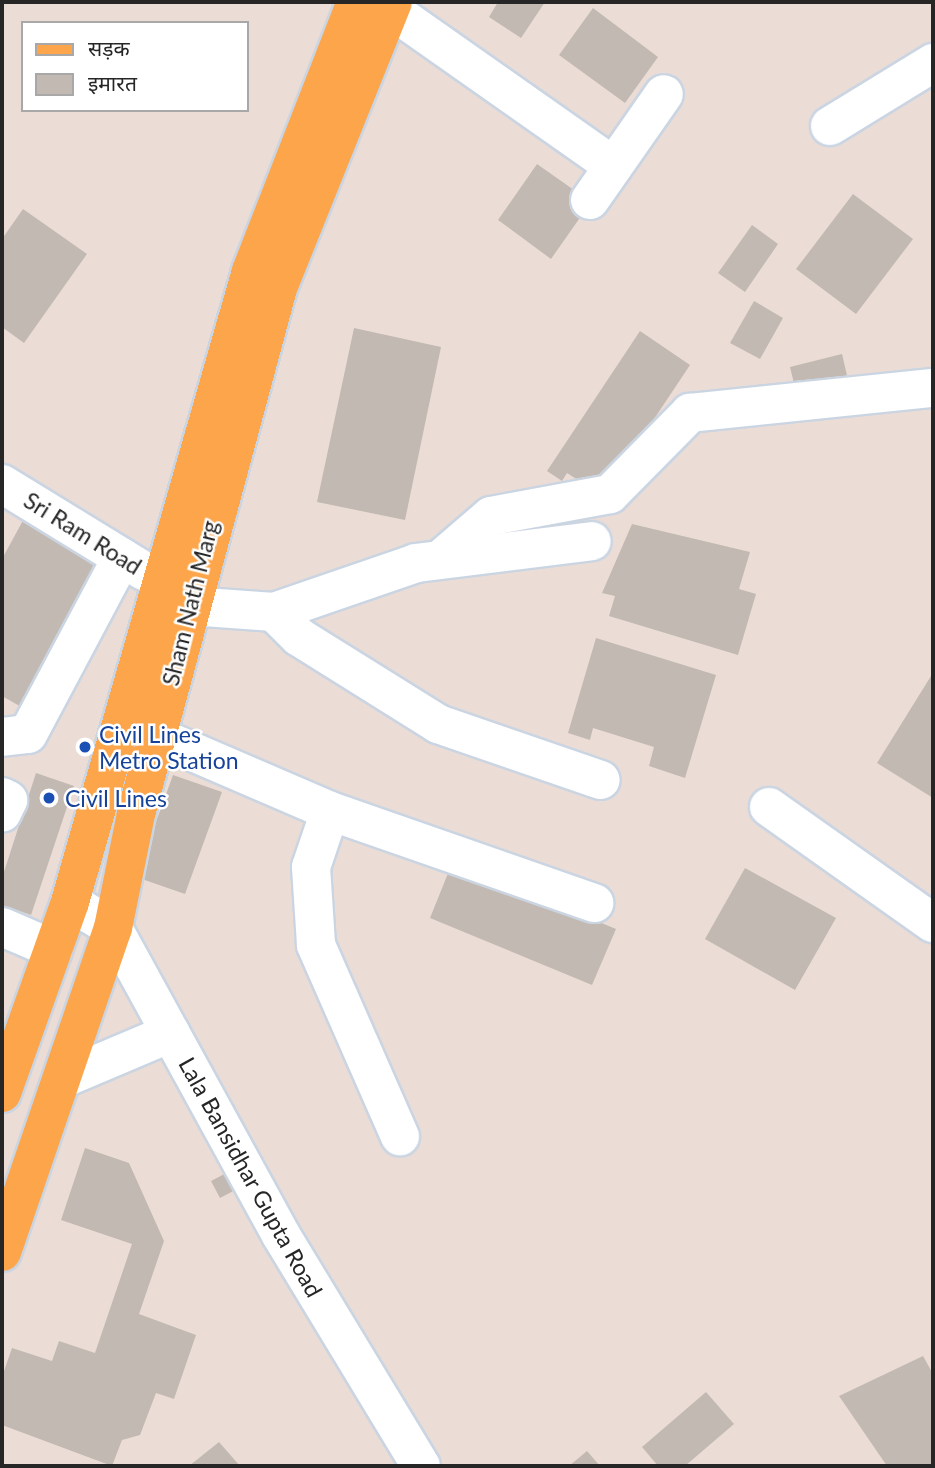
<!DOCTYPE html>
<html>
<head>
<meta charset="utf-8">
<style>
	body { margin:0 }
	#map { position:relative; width:935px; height:1468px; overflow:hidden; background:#ebddd6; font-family:Lato,"Noto Sans Devanagari",sans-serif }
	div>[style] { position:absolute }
	.building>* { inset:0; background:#c2b9b2 }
	.roads { filter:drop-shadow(2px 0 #cbd5e2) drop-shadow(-2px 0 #cbd5e2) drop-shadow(0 2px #cbd5e2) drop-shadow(0 -2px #cbd5e2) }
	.minor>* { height:38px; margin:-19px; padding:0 19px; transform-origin:19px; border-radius:19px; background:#fff }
	.major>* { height:38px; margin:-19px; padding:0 19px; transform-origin:19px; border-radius:19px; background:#fca54a }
	.dots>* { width:19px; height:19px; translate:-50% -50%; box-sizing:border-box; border:4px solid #fff; border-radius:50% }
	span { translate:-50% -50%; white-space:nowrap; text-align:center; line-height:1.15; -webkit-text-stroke:5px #fff; paint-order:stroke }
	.street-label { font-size:23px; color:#262626 }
	.transit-label { font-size:23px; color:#164399 }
	.left { translate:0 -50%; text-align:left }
	.frame { position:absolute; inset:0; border:4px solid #262626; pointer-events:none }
	.legend { position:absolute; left:21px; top:21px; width:228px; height:91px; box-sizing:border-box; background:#fff; border:2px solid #a8a8a8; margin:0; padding:9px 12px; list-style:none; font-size:21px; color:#262626 }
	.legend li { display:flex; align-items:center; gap:14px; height:35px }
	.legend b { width:35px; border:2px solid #a8a8a8 }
</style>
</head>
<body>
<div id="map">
	<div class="building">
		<i style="clip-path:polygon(498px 2px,545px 2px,521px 38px,489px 17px)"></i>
		<i style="clip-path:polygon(593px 8px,658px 57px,625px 103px,559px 55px)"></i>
		<i style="clip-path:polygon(537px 164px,591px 202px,551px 259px,498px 220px)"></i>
		<i style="clip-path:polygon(853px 194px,913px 239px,856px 314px,796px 269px)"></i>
		<i style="clip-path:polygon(23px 209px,87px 254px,24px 343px,2px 327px,2px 239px)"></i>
		<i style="clip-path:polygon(752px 225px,778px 244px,745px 292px,718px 273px)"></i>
		<i style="clip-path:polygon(754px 301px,783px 318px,760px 359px,730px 343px)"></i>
		<i style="clip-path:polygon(354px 328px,441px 347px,405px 520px,317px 502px)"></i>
		<i style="clip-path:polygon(640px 331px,690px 365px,612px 482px,592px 489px,567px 473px,562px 481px,547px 471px)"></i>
		<i style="clip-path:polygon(842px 354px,850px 388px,798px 400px,790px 367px)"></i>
		<i style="clip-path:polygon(26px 515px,107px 559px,25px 709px,2px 696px,2px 559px)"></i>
		<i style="clip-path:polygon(632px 524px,750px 552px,739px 589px,756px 594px,738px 655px,609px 616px,615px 596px,602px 593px)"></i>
		<i style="clip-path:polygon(596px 638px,716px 675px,685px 778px,649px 766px,654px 747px,593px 728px,590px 740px,568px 733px)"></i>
		<i style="clip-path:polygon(931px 676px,933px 678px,933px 798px,877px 763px)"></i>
		<i style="clip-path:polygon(36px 773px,74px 786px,31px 915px,2px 905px,2px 878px)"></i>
		<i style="clip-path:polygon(173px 775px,222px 792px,185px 894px,136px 877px)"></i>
		<i style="clip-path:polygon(453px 861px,616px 929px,592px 985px,430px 918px)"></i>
		<i style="clip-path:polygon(745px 868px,836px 918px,795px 990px,705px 939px)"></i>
		<i style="clip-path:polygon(85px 1148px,129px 1163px,164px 1241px,139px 1314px,196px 1335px,174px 1399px,156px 1393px,140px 1435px,122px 1440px,112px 1466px,2px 1425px,2px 1377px,12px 1348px,52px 1361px,59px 1341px,95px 1353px,132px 1244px,61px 1220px)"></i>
		<i style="clip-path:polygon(232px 1170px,241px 1187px,220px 1198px,211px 1181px)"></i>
		<i style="clip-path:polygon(923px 1356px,933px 1374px,933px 1466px,887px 1466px,839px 1396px)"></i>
		<i style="clip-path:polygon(706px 1392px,734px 1424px,685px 1466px,658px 1466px,642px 1447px)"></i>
		<i style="clip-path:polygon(219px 1442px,240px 1466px,189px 1466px)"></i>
		<i style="clip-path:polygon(587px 1451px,600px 1466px,569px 1466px)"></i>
	</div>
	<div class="roads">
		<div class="minor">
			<i style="left:390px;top:9px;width:273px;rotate:35.1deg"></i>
			<i style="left:830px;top:126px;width:121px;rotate:-31.5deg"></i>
			<i style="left:590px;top:200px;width:129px;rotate:-55.1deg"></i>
			<i style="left:2px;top:484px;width:167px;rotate:31.5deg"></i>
			<i style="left:441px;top:559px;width:66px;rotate:-40.7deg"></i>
			<i style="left:491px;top:516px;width:121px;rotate:-10.5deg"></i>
			<i style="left:610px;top:494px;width:114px;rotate:-45.4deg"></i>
			<i style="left:690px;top:413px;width:244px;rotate:-5.9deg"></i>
			<i style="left:190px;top:606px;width:84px;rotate:4.1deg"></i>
			<i style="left:274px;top:612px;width:150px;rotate:-19deg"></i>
			<i style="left:416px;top:563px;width:177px;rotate:-7.1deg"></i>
			<i style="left:274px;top:612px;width:35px;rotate:45deg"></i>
			<i style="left:299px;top:637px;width:164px;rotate:32deg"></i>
			<i style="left:438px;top:724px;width:172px;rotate:19deg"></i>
			<i style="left:156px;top:736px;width:189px;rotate:23.3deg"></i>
			<i style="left:330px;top:811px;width:280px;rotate:19.2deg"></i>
			<i style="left:2px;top:737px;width:26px;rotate:-7deg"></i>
			<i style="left:28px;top:734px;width:200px;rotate:-62deg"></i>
			<i style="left:2px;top:797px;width:7px;rotate:27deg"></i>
			<i style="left:8px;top:800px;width:14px;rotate:115deg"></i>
			<i style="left:769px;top:807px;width:201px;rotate:35.3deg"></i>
			<i style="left:330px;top:811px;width:59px;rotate:108.7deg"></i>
			<i style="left:311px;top:867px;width:78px;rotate:86.3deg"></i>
			<i style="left:316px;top:945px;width:209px;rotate:66.3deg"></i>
			<i style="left:70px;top:902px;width:50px;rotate:31.2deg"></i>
			<i style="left:113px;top:928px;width:350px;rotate:61.3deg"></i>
			<i style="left:281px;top:1235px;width:270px;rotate:58.8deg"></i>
			<i style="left:2px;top:927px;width:56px;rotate:23.3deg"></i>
			<i style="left:62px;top:1079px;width:118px;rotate:-22.9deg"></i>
		</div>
		<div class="major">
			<i style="left:2px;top:1093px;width:203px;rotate:-70.4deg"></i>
			<i style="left:70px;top:902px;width:656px;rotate:-73.99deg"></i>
			<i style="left:251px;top:271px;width:289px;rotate:-68.7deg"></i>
			<i style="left:2px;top:1252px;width:342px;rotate:-71.1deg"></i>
			<i style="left:113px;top:928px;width:116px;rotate:-78.6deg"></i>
			<i style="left:136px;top:814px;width:545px;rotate:-74.89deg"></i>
			<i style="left:278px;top:288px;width:308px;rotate:-68.1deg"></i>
		</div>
	</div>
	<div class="dots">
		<i style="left:85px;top:747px;background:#1a4fb4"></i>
		<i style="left:49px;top:798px;background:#1a4fb4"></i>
	</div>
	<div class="street-label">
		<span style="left:83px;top:533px;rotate:32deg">Sri Ram Road</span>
		<span style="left:190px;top:603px;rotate:-76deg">Sham Nath Marg</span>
		<span style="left:251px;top:1177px;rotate:61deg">Lala Bansidhar Gupta Road</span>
	</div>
	<div class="transit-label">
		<span class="left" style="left:99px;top:747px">Civil Lines<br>Metro Station</span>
		<span class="left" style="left:65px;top:798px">Civil Lines</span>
	</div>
	<div class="frame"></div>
	<ul class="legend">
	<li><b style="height:9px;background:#fca54a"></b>सड़क</li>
	<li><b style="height:19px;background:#c2b9b2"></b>इमारत</li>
	</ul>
</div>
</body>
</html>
